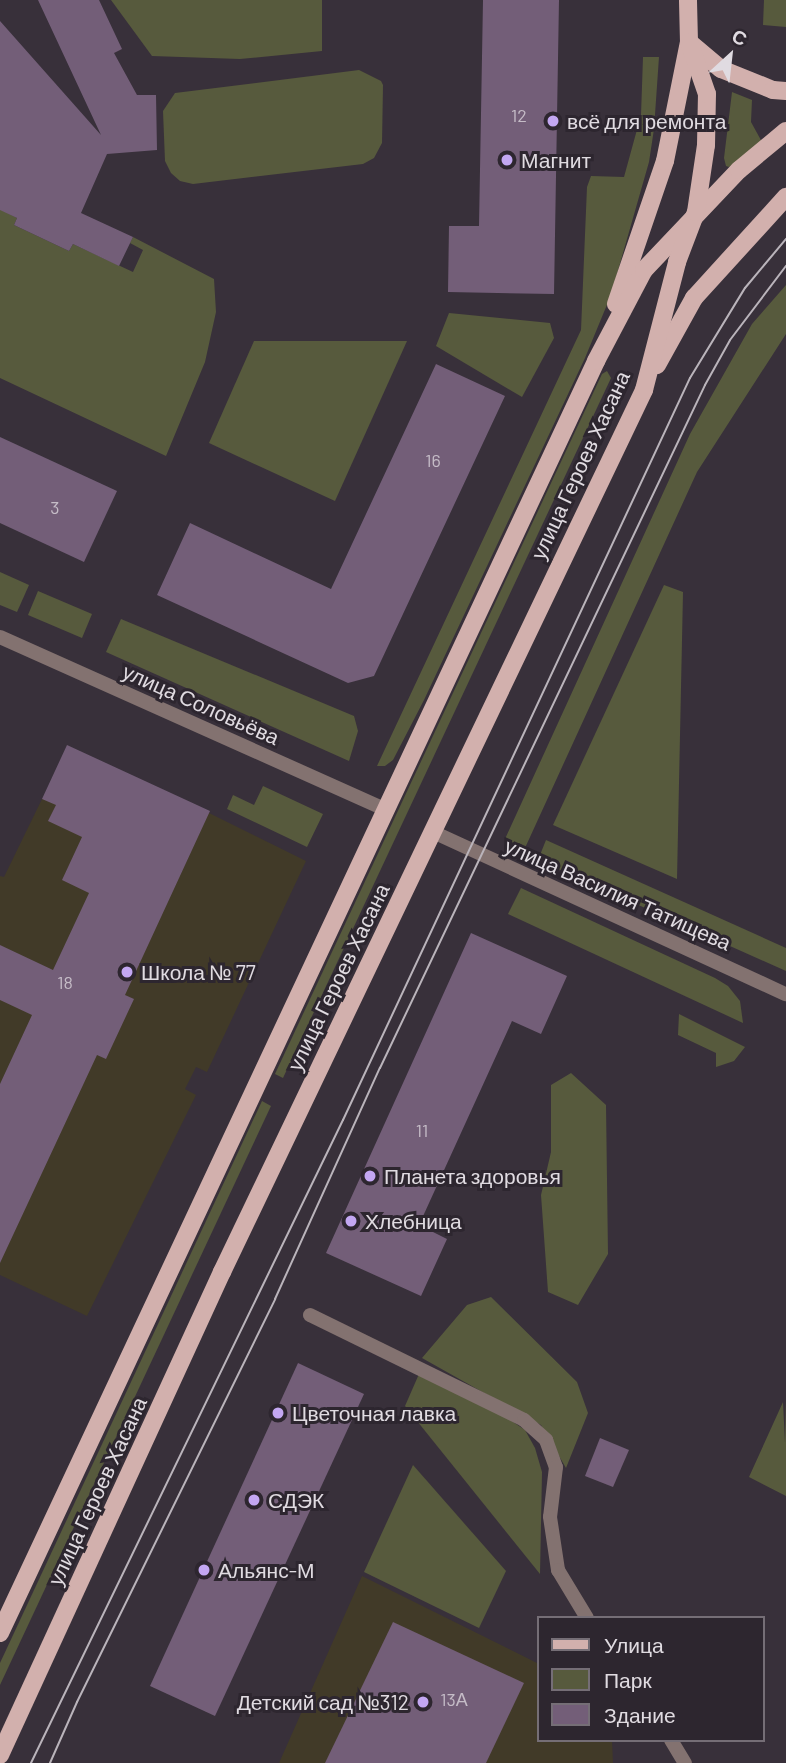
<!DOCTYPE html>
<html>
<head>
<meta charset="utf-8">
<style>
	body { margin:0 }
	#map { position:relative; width:786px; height:1763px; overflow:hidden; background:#38303a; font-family:Barlow,sans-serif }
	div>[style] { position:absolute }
	.education>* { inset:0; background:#413a28 }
	.green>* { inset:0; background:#575a3d }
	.building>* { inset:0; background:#735e78 }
	.street>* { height:14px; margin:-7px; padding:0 7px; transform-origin:7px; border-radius:7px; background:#837270 }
	.primary>* { height:18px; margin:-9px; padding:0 9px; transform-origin:9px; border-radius:9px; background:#d2b0ad }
	.tram>* { height:2px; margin:-1px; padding:0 1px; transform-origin:1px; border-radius:1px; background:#bab4bb }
	.dots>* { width:19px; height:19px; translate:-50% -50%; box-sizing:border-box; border:4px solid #2d262f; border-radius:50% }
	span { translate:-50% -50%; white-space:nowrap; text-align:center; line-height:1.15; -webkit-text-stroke:6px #2d262f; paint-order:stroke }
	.number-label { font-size:18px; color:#c5bcc7 }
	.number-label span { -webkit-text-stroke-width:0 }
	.poi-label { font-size:21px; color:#e0dbe1 }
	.left { translate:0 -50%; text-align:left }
	.right { translate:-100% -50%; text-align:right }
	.street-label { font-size:21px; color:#e0dbe1 }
	.legend { position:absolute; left:537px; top:1616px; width:228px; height:126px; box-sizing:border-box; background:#2d262f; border:2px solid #756e76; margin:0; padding:9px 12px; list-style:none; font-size:21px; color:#e0dbe1 }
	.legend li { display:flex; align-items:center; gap:14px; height:35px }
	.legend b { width:35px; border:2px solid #756e76 }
	.north { position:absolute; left:695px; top:21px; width:70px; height:70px; -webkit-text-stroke:5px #2d262f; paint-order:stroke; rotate:27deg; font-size:19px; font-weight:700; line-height:28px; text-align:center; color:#e0dbe1 }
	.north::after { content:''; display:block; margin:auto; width:24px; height:32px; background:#e0dbe1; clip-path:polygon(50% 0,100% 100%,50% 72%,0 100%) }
</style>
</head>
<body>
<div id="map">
	<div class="education">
		<i style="clip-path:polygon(42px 799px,209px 813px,306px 861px,207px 1072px,196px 1067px,185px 1089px,196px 1095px,87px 1316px,0 1275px,0 876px,4px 877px)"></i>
		<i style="clip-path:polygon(362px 1576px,539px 1664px,539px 1740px,612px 1740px,613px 1763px,279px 1763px)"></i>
	</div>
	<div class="green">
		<i style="clip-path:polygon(111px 0,322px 0,322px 51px,240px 59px,152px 56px)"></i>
		<i style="clip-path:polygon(764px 0,786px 0,786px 27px,763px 25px)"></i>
		<i style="clip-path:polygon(643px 57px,659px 57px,654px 129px,649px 162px,611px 295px,585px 358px,424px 700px,393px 760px,385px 766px,377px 766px,581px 330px,587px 187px,591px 176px,624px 177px,641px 115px)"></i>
		<i style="clip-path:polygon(359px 70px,381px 81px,383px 85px,382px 143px,374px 158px,363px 164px,193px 184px,180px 181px,171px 173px,165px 161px,163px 111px,175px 93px)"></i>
		<i style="clip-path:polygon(732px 92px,752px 100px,751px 122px,762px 142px,729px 167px,726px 166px,724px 158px)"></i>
		<i style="clip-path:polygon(0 209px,17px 218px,14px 225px,69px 251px,73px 244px,133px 272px,143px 250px,130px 243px,133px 237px,214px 279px,216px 312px,205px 362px,166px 456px,0 378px)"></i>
		<i style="clip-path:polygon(786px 285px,786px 334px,697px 472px,525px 848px,505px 839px,690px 434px,752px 324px)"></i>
		<i style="clip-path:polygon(449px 313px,550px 323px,554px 338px,522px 397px,436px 346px)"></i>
		<i style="clip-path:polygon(254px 341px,407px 341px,335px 501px,209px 443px)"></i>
		<i style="clip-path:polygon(607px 371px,611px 378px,283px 1078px,275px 1074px,602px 374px)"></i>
		<i style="clip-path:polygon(0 572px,29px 585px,17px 612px,0 605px)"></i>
		<i style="clip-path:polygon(664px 585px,683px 592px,677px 879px,553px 825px)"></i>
		<i style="clip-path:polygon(38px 591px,92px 614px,82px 638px,28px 615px)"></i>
		<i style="clip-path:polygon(121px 619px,354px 716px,358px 731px,349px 761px,106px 652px)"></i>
		<i style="clip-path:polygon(263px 786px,323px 814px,307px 847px,227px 809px,233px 795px,254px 805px)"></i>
		<i style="clip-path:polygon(546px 840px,786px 948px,786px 971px,538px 860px)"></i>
		<i style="clip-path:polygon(521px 888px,715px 978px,728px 986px,740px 1001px,743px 1023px,508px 914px)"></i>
		<i style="clip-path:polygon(679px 1014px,745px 1047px,734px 1061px,716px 1067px,716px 1053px,678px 1035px)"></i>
		<i style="clip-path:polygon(571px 1073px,606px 1105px,608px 1254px,578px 1305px,548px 1292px,541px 1195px,551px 1152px,551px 1085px)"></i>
		<i style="clip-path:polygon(262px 1101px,271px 1106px,0 1685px,0 1663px)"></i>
		<i style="clip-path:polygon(491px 1297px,577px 1382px,588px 1413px,566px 1468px,541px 1425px,422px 1358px,467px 1305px)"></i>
		<i style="clip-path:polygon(419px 1374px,494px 1409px,525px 1430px,535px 1448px,542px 1472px,540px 1574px,405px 1406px)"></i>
		<i style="clip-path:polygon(786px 1399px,786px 1496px,749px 1477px,783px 1402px,785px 1443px)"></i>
		<i style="clip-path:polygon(413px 1465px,506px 1571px,479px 1628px,364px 1572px)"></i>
	</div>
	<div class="building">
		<i style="clip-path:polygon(38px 0,99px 0,122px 49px,114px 53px,137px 95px,156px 95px,157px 150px,107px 154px,81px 213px,133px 237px,119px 266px,73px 244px,69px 251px,14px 225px,17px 218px,0 210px,0 21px,101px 135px)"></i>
		<i style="clip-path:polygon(483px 0,559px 0,554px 294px,448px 292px,449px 226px,479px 226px)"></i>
		<i style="clip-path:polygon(436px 364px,505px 396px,374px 676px,348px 683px,157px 595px,190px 523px,331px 589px)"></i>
		<i style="clip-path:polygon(0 437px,117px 491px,84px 562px,0 523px)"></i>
		<i style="clip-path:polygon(67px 745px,210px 811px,125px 995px,134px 999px,106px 1059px,97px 1055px,0 1263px,0 1084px,32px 1015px,0 1000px,0 945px,53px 970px,89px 893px,62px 880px,82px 837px,48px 821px,56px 805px,42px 799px)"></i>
		<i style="clip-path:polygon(471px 933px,567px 976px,541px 1034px,512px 1021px,419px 1225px,447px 1239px,421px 1296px,326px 1253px)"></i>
		<i style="clip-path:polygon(298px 1363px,364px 1394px,215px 1716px,150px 1686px)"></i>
		<i style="clip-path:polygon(600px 1438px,629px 1450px,613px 1487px,585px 1476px)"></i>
		<i style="clip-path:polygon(393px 1622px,524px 1683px,486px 1763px,325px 1763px)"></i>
	</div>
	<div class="street">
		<i style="left:0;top:637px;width:422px;rotate:24.1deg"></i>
		<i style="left:433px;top:832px;width:388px;rotate:24.7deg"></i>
		<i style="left:310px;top:1315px;width:238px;rotate:26.1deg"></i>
		<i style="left:524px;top:1420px;width:30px;rotate:42deg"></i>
		<i style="left:546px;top:1440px;width:29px;rotate:70deg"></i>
		<i style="left:556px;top:1467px;width:50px;rotate:96.8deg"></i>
		<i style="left:550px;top:1517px;width:54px;rotate:81.4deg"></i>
		<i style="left:558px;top:1570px;width:56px;rotate:58.9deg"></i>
		<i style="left:671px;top:1740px;width:27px;rotate:59deg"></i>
	</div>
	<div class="primary">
		<i style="left:689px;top:42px;width:42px;rotate:40.2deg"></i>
		<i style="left:721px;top:69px;width:56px;rotate:22deg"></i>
		<i style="left:773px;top:90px;width:13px;rotate:4deg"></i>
		<i style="left:616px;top:304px;width:151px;rotate:-71.1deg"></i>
		<i style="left:665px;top:161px;width:121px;rotate:-78.6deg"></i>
		<i style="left:689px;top:42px;width:42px;rotate:-91.4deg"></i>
		<i style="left:657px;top:365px;width:77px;rotate:-61.1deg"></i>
		<i style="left:694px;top:298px;width:137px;rotate:-47.7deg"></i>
		<i style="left:0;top:1633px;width:1405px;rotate:-64.89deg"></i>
		<i style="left:596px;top:361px;width:103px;rotate:-62.2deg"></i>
		<i style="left:644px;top:270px;width:138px;rotate:-46.5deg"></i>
		<i style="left:739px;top:170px;width:61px;rotate:-39.7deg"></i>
		<i style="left:0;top:1755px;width:532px;rotate:-65.32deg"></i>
		<i style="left:222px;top:1272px;width:978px;rotate:-64.43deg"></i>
		<i style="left:644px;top:390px;width:132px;rotate:-75.5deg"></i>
		<i style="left:677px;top:262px;width:53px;rotate:-69.2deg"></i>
		<i style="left:696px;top:212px;width:68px;rotate:-81.5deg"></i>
		<i style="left:706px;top:145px;width:51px;rotate:-88.9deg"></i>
		<i style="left:707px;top:94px;width:55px;rotate:-109.1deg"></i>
	</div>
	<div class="tram">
		<i style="left:31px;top:1763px;width:715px;rotate:-64.12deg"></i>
		<i style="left:343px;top:1120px;width:819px;rotate:-64.94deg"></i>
		<i style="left:690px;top:378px;width:105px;rotate:-58.6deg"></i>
		<i style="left:745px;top:288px;width:64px;rotate:-50.1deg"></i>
		<i style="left:50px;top:1763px;width:67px;rotate:-66.1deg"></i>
		<i style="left:77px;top:1702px;width:449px;rotate:-63.8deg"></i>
		<i style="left:275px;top:1299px;width:254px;rotate:-65.6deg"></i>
		<i style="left:380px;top:1068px;width:756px;rotate:-64.55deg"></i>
		<i style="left:705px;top:385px;width:51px;rotate:-60.9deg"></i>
		<i style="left:730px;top:340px;width:93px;rotate:-52.9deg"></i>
	</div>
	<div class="dots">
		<i style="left:553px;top:121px;background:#c3a7f2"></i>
		<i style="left:507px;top:160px;background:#c3a7f2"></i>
		<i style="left:127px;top:972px;background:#c3a7f2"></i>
		<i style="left:370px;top:1176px;background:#c3a7f2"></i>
		<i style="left:351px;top:1221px;background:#c3a7f2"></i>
		<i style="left:278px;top:1413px;background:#c3a7f2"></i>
		<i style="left:254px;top:1500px;background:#c3a7f2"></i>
		<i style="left:204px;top:1570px;background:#c3a7f2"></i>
		<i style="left:423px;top:1702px;background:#c3a7f2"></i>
	</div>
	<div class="number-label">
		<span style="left:519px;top:115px">12</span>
		<span style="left:433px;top:460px">16</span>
		<span style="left:55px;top:507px">3</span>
		<span style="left:65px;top:982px">18</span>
		<span style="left:422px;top:1130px">11</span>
		<span style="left:454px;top:1699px">13А</span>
	</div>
	<div class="poi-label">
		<span class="left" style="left:567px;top:121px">всё для ремонта</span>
		<span class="left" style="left:521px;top:160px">Магнит</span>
		<span class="left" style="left:141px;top:972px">Школа № 77</span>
		<span class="left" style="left:384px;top:1176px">Планета здоровья</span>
		<span class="left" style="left:365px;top:1221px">Хлебница</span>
		<span class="left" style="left:292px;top:1413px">Цветочная лавка</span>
		<span class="left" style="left:268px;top:1500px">СДЭК</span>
		<span class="left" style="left:218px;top:1570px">Альянс-М</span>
		<span class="right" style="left:409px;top:1702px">Детский сад №312</span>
	</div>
	<div class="street-label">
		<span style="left:580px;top:465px;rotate:-65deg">улица Героев Хасана</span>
		<span style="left:201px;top:704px;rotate:24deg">улица Соловьёва</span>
		<span style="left:618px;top:894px;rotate:24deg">улица Василия Татищева</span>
		<span style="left:338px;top:977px;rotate:-64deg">улица Героев Хасана</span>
		<span style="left:97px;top:1491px;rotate:-65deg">улица Героев Хасана</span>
	</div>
	<ul class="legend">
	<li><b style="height:9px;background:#d2b0ad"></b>Улица</li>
	<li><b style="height:19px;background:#575a3d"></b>Парк</li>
	<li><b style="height:19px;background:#735e78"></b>Здание</li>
	</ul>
	<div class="north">С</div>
</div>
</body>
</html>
